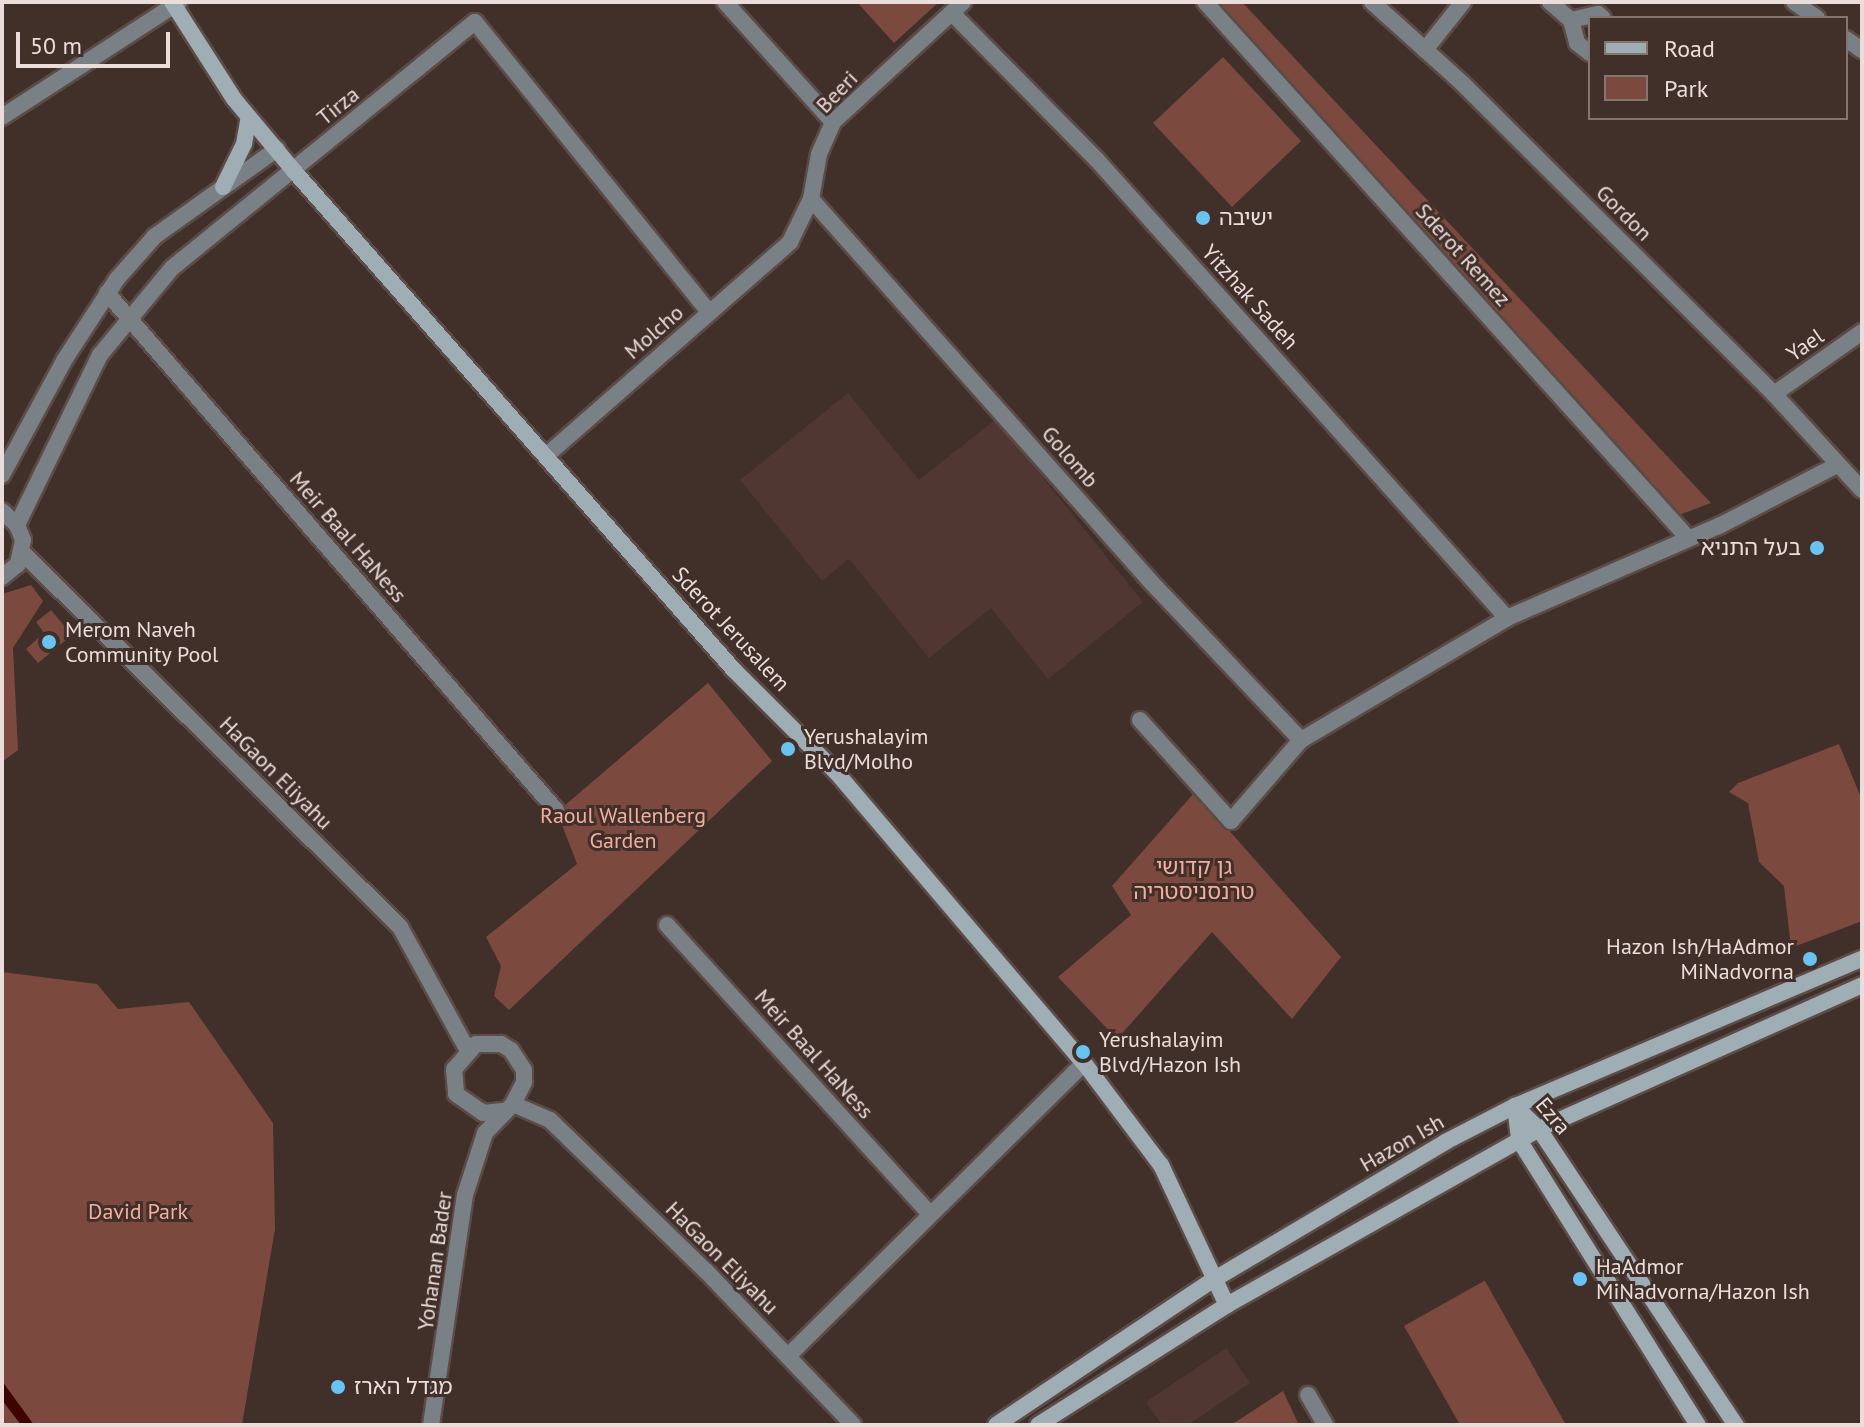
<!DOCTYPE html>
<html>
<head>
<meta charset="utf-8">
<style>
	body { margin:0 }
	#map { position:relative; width:1864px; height:1427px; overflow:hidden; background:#412f2a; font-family:"PT Sans","Noto Sans Hebrew",sans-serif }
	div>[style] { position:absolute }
	.built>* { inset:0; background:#503731 }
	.green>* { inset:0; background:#7b493e }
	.water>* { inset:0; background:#3d0400 }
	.roads { filter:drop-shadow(2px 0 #5c4b46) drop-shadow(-2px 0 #5c4b46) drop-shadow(0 2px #5c4b46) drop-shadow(0 -2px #5c4b46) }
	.street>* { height:16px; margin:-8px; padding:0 8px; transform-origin:8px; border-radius:8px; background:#798186 }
	.secondary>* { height:16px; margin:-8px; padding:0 8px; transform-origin:8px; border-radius:8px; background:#9fadb5 }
	.dots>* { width:22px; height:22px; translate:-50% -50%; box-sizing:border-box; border:4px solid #412f2a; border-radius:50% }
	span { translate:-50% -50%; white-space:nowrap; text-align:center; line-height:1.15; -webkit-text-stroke:6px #412f2a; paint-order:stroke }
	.street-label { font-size:22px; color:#eaddda }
	.poi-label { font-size:22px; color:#eaddda }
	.left { translate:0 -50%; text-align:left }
	.right { translate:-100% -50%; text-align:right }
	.park-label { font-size:22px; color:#f3ae9e }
	.frame { position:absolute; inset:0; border:4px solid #eaddda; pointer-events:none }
	.legend { position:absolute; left:1588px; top:16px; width:260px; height:104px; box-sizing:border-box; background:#412f2a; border:2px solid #857570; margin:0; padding:10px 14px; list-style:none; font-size:24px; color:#eaddda }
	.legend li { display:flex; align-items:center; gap:16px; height:40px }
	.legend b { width:40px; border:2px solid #857570 }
	.scale { position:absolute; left:16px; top:32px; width:154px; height:36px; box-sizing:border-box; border:4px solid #eaddda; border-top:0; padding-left:10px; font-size:24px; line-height:28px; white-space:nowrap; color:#eaddda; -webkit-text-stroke:6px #412f2a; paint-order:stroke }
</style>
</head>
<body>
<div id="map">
	<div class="built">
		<i style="clip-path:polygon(848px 393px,919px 480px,996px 419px,1143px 602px,1048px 679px,991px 608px,929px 658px,849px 559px,822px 581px,740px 480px)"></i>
		<i style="clip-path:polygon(1226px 1348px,1250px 1383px,1188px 1425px,1162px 1425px,1146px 1402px)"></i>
	</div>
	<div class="green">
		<i style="clip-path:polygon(857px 2px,939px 2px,894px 43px)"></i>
		<i style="clip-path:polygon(1213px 2px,1242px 2px,1711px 503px,1679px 515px)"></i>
		<i style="clip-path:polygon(1223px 57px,1301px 141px,1232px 207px,1153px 123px)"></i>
		<i style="clip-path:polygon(31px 585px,43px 601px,13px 648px,18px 750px,2px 762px,2px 594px)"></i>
		<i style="clip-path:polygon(51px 610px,72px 635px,38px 663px,26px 649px,44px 633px,36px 622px)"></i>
		<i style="clip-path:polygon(708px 683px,772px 761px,509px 1010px,494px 996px,501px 966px,486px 937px,577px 864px,557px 812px)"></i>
		<i style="clip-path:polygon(1839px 744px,1862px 800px,1862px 921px,1791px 948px,1784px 886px,1759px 862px,1748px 803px,1729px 792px,1738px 783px)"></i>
		<i style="clip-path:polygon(1195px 792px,1341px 957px,1292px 1019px,1212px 932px,1117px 1039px,1058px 977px,1131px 915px,1112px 886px)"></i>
		<i style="clip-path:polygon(2px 972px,97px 984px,118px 1009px,189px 1002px,273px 1123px,275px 1229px,242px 1425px,2px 1425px)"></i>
		<i style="clip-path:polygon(1484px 1281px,1485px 1281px,1566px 1425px,1460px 1425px,1404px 1326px)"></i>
		<i style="clip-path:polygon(1283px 1391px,1299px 1425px,1231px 1425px)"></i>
	</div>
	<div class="water">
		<i style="clip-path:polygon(2px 1381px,34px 1425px,21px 1425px,2px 1400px)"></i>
	</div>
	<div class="roads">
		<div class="street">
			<i style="left:725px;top:2px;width:161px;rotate:48deg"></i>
			<i style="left:1205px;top:2px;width:722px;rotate:47.98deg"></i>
			<i style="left:1372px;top:2px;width:121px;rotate:42deg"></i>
			<i style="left:1462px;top:83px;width:441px;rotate:44.9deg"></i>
			<i style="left:1774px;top:394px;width:130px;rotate:47.5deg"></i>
			<i style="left:1550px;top:2px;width:28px;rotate:41deg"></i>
			<i style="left:1571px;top:20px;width:28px;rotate:-13deg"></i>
			<i style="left:1598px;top:14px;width:6px;rotate:39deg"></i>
			<i style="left:1794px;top:2px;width:28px;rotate:35deg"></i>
			<i style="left:952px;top:13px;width:206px;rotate:45.4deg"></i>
			<i style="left:1097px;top:160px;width:615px;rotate:48.17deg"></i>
			<i style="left:1571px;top:20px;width:24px;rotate:75deg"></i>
			<i style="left:1577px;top:43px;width:16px;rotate:38deg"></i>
			<i style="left:1846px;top:39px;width:19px;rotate:35deg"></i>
			<i style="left:1425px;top:50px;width:61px;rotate:-51.6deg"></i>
			<i style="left:2px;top:117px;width:211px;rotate:-33deg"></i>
			<i style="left:811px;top:199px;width:512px;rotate:48.4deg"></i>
			<i style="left:1151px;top:582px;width:218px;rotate:46.5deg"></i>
			<i style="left:107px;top:293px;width:685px;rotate:49.03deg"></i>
			<i style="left:1774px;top:394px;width:108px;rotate:-35.2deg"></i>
			<i style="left:547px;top:455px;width:323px;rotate:-41.2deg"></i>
			<i style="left:790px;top:242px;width:48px;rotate:-64deg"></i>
			<i style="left:811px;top:199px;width:46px;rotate:-79.9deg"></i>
			<i style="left:819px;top:154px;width:35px;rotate:-66deg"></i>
			<i style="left:833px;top:122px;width:177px;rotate:-42.7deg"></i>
			<i style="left:2px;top:475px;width:132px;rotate:-61.5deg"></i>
			<i style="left:65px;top:359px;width:95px;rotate:-57deg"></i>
			<i style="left:117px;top:279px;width:57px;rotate:-48.5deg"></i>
			<i style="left:155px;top:236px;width:150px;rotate:-35.5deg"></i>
			<i style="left:2px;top:511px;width:21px;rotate:43deg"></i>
			<i style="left:17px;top:525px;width:16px;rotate:68deg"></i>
			<i style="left:23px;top:540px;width:25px;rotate:102deg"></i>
			<i style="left:18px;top:564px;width:21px;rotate:141deg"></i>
			<i style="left:17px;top:525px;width:189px;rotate:-64deg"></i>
			<i style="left:100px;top:355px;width:113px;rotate:-50.4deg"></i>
			<i style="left:172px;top:268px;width:390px;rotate:-39.1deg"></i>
			<i style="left:475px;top:22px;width:373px;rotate:51.1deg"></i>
			<i style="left:23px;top:553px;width:531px;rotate:44.77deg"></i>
			<i style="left:400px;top:927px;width:139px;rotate:61.2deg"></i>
			<i style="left:1140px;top:720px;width:136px;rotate:48deg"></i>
			<i style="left:1231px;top:821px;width:107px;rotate:-49.2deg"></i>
			<i style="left:1301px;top:740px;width:239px;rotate:-30.6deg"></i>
			<i style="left:1507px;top:618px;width:231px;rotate:-23.5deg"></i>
			<i style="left:1719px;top:526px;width:131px;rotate:-27.3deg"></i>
			<i style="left:667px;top:925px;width:388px;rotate:47.7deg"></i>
			<i style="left:513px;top:1104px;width:40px;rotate:23.4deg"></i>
			<i style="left:550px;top:1120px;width:219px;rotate:44.1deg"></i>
			<i style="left:707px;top:1272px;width:211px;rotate:46.3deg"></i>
			<i style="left:789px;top:1355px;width:415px;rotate:-44.7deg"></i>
			<i style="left:1308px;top:1395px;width:34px;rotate:60deg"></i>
			<i style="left:431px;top:1425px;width:232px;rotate:-81.6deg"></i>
			<i style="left:465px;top:1195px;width:65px;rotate:-72.1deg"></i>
			<i style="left:485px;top:1133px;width:40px;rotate:-46deg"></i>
			<i style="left:513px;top:1104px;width:25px;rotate:-63deg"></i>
			<i style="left:524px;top:1082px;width:12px;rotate:-90deg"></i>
			<i style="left:524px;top:1070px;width:24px;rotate:-123deg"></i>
			<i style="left:511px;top:1050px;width:12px;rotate:-149deg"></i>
			<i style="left:501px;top:1044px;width:25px;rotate:180deg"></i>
			<i style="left:476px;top:1044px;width:33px;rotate:131deg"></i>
			<i style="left:454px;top:1069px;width:25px;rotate:85deg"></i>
			<i style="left:456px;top:1094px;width:33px;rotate:35deg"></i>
			<i style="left:483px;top:1113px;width:19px;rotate:-6deg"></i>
		</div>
		<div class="secondary">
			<i style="left:172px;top:2px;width:115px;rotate:57.4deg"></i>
			<i style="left:234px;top:99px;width:94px;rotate:50.2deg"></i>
			<i style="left:294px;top:171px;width:665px;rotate:48.6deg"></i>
			<i style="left:734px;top:670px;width:144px;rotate:45deg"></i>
			<i style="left:836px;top:772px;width:382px;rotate:49.6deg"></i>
			<i style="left:1084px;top:1063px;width:128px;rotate:53deg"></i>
			<i style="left:1161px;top:1165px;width:155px;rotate:64.8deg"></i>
			<i style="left:223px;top:187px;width:48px;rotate:-64deg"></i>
			<i style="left:244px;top:144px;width:27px;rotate:-80deg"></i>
			<i style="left:1515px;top:1106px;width:33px;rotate:44deg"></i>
			<i style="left:1539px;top:1129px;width:356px;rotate:56.4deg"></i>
			<i style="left:1515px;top:1106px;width:34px;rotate:83deg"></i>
			<i style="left:1519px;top:1140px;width:337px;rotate:57.9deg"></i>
			<i style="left:996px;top:1425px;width:261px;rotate:-33.8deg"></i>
			<i style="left:1213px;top:1280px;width:270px;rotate:-30.7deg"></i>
			<i style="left:1445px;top:1142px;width:79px;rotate:-27.2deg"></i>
			<i style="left:1515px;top:1106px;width:377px;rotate:-23deg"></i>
			<i style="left:1038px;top:1425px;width:224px;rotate:-32.4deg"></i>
			<i style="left:1227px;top:1305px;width:358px;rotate:-29.4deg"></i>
			<i style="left:1539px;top:1129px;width:354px;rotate:-24deg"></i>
		</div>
	</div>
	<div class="dots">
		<i style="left:1203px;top:218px;background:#69c3f1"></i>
		<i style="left:1817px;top:548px;background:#69c3f1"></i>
		<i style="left:49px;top:642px;background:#69c3f1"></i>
		<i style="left:788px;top:749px;background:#69c3f1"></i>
		<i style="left:1810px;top:959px;background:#69c3f1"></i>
		<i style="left:1083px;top:1052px;background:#69c3f1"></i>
		<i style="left:1580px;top:1279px;background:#69c3f1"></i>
		<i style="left:338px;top:1387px;background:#69c3f1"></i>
	</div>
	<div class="street-label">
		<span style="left:837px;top:92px;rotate:-46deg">Beeri</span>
		<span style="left:338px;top:106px;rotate:-39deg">Tirza</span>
		<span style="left:1624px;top:213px;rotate:45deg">Gordon</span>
		<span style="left:1463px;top:255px;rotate:48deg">Sderot Remez</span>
		<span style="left:1250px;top:297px;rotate:48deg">Yitzhak Sadeh</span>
		<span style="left:654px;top:332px;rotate:-41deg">Molcho</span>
		<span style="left:1805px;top:345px;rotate:-35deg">Yael</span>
		<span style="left:1070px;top:457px;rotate:49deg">Golomb</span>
		<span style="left:348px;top:537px;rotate:49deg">Meir Baal HaNess</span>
		<span style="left:731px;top:629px;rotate:47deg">Sderot Jerusalem</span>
		<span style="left:276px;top:773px;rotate:45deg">HaGaon Eliyahu</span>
		<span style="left:814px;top:1054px;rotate:48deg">Meir Baal HaNess</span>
		<span style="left:1553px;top:1116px;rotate:50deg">Ezra</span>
		<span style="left:1402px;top:1143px;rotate:-30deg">Hazon Ish</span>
		<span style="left:722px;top:1258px;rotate:45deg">HaGaon Eliyahu</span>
		<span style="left:435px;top:1261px;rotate:-82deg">Yohanan Bader</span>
	</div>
	<div class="poi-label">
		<span class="left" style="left:1219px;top:218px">ישיבה</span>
		<span class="right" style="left:1801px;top:548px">בעל התניא</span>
		<span class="left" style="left:65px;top:642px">Merom Naveh<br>Community Pool</span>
		<span class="left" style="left:804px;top:749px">Yerushalayim<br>Blvd/Molho</span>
		<span class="right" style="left:1794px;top:959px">Hazon Ish/HaAdmor<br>MiNadvorna</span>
		<span class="left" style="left:1099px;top:1052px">Yerushalayim<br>Blvd/Hazon Ish</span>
		<span class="left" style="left:1596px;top:1279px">HaAdmor<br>MiNadvorna/Hazon Ish</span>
		<span class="left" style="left:354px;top:1387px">מגדל הארז</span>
	</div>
	<div class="park-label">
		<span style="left:623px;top:828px">Raoul Wallenberg<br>Garden</span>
		<span style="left:1194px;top:879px">גן קדושי<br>טרנסניסטריה</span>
		<span style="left:138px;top:1212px">David Park</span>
	</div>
	<div class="frame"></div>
	<ul class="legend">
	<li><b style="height:10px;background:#9fadb5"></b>Road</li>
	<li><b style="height:22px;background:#7b493e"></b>Park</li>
	</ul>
	<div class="scale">50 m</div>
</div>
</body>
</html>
